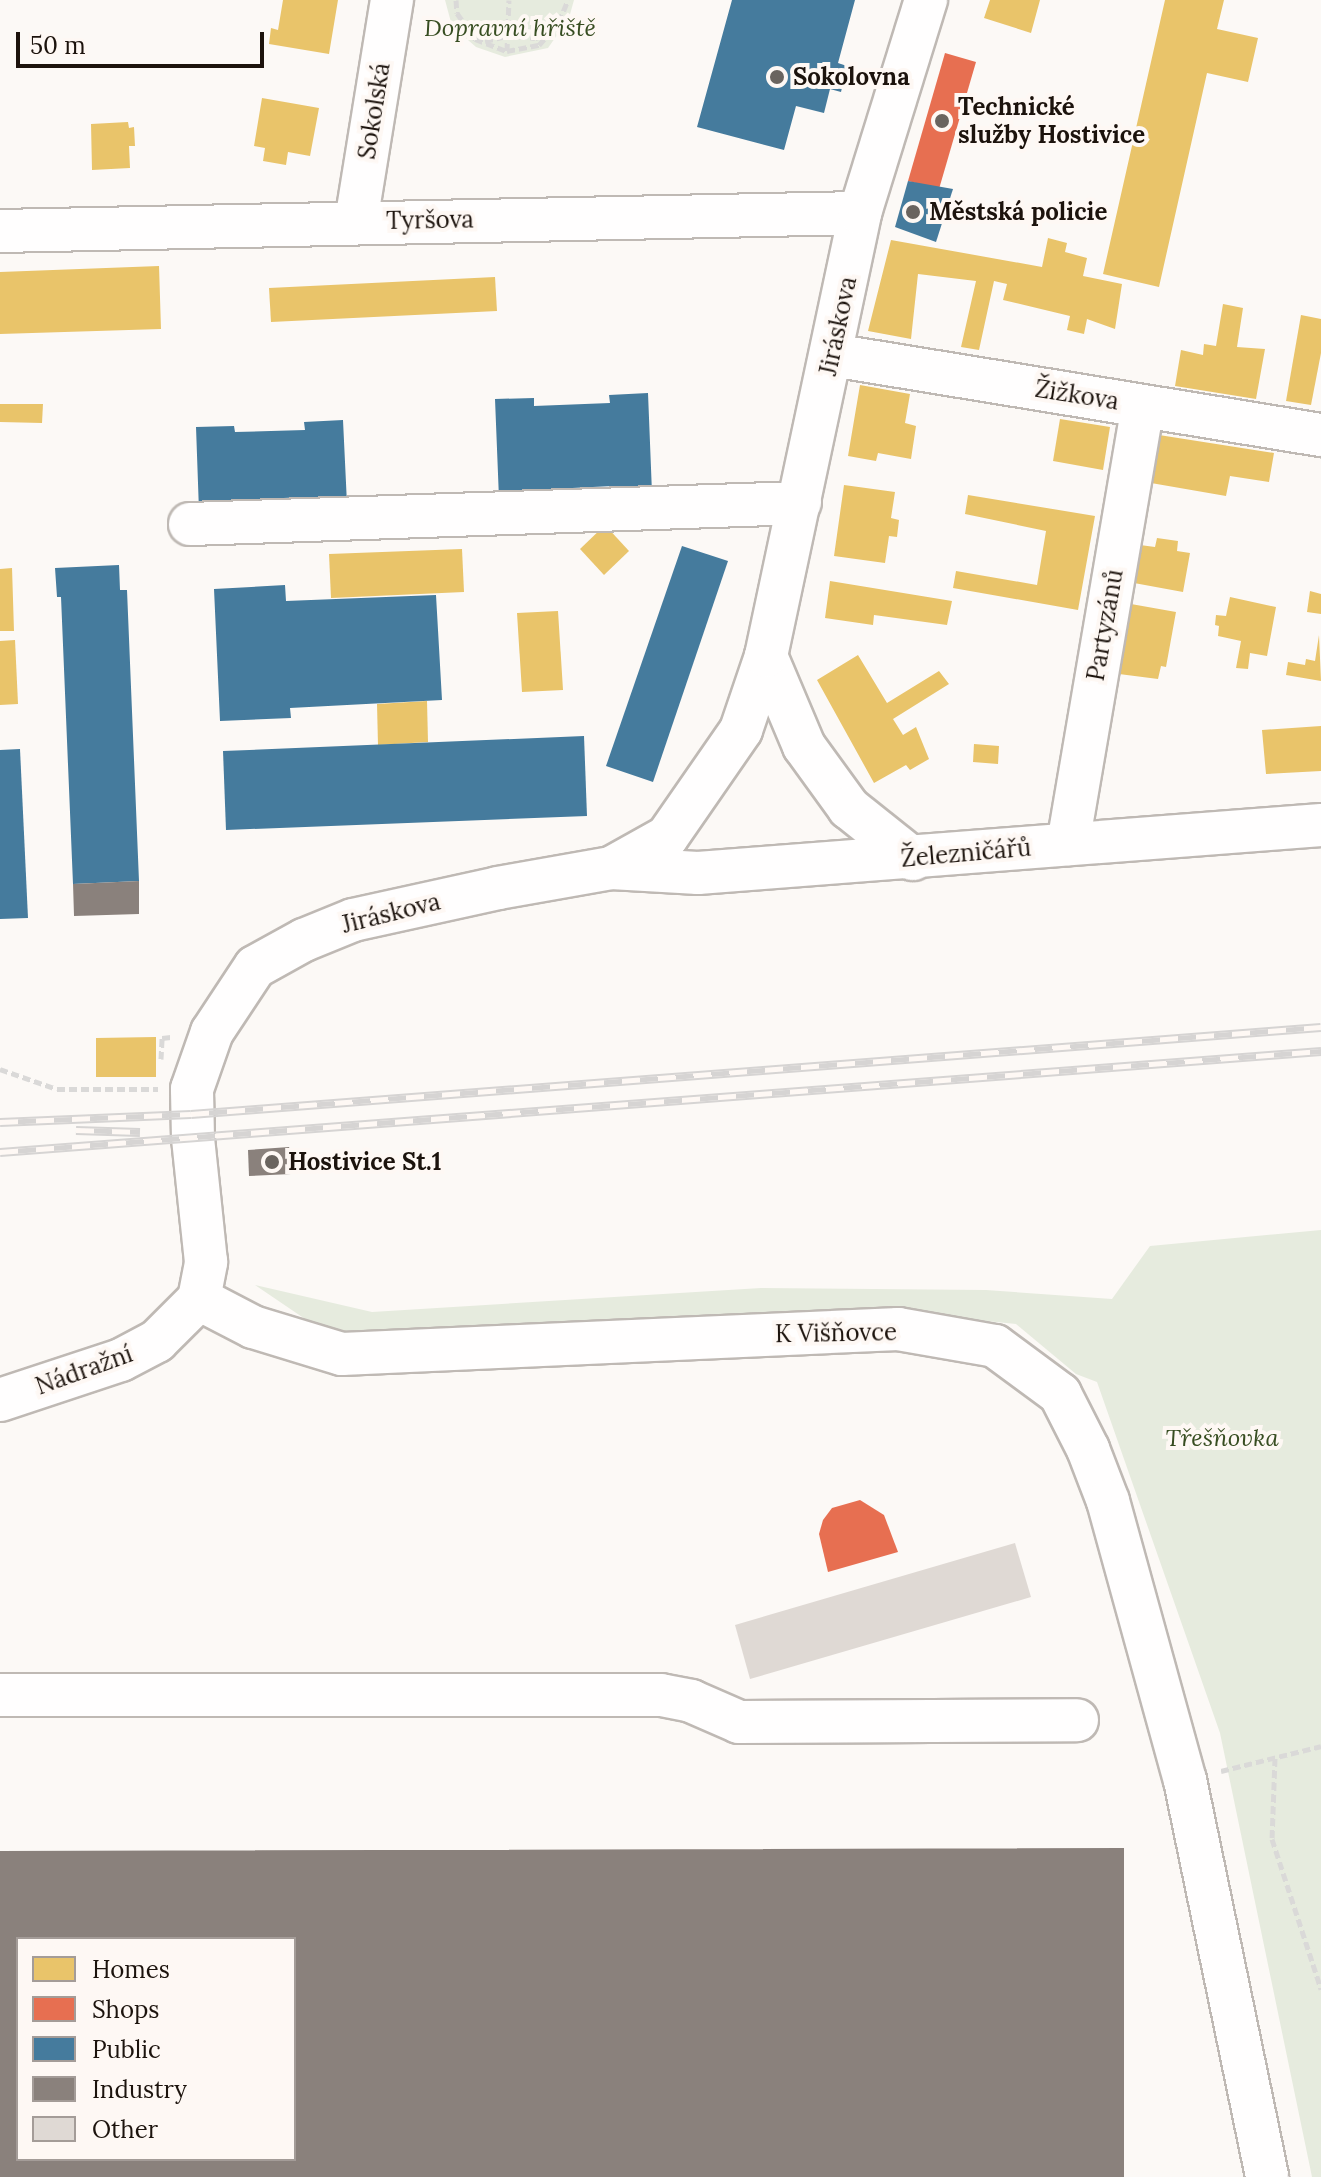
<!DOCTYPE html>
<html>
<head>
<meta charset="utf-8">
<style>
	body { margin:0 }
	#map { position:relative; width:1321px; height:2177px; overflow:hidden; background:#fcf9f6; font-family:Lora,serif }
	div>[style] { position:absolute }
	.green>* { inset:0; background:#e6ebde }
	.homes>* { inset:0; background:#e9c46a }
	.shops>* { inset:0; background:#e76f51 }
	.public>* { inset:0; background:#457b9d }
	.industry>* { inset:0; background:#8a817c }
	.building>* { inset:0; background:#dfd9d4 }
	.path>* { height:5px; margin-top:-2.5px; transform-origin:0; background:repeating-linear-gradient(90deg,#dad9d8 0 8px,transparent 0 12px) }
	.roads { filter:drop-shadow(2px 0 #bfb9b4) drop-shadow(-2px 0 #bfb9b4) drop-shadow(0 2px #bfb9b4) drop-shadow(0 -2px #bfb9b4) }
	.minor>* { height:42px; margin:-21px; padding:0 21px; transform-origin:21px; border-radius:21px; background:#fffefe }
	.rail>* { height:9px; margin-top:-4.5px; transform-origin:0; background:repeating-linear-gradient(90deg,#fef8f4 0 18px,#d6d4d3 0 36px); box-sizing:border-box; border-block:2px solid #d6d4d3 }
	.dots>* { width:22px; height:22px; translate:-50% -50%; box-sizing:border-box; border:4px solid #fef8f4; border-radius:50% }
	span { translate:-50% -50%; white-space:nowrap; text-align:center; line-height:1.15; -webkit-text-stroke:8px #fef8f4; paint-order:stroke }
	.park-label { font-size:24px; color:#374d21; font-style:italic }
	.poi-label { font-size:24px; color:#1c130d; font-weight:700 }
	.left { translate:0 -50%; text-align:left }
	.street-label { font-size:24px; color:#1c130d }
	.legend { position:absolute; left:16px; top:1937px; width:280px; height:224px; box-sizing:border-box; background:#fef8f4; border:2px solid #a49c98; margin:0; padding:10px 14px; list-style:none; font-size:24px; color:#1c130d }
	.legend li { display:flex; align-items:center; gap:16px; height:40px }
	.legend b { width:40px; border:2px solid #a49c98 }
	.scale { position:absolute; left:16px; top:32px; width:248px; height:36px; box-sizing:border-box; border:4px solid #1c130d; border-top:0; padding-left:10px; font-size:24px; line-height:28px; white-space:nowrap; color:#1c130d; -webkit-text-stroke:6px #fef8f4; paint-order:stroke }
</style>
</head>
<body>
<div id="map">
	<div class="green">
		<i style="clip-path:polygon(445px 0,574px 0,569px 18px,548px 48px,505px 57px,476px 47px,452px 26px)"></i>
		<i style="clip-path:polygon(1321px 1230px,1321px 2177px,1312px 2177px,1220px 1733px,1097px 1382px,1076px 1374px,1016px 1324px,899px 1312px,339px 1342px,255px 1285px,372px 1312px,761px 1288px,986px 1290px,1112px 1299px,1150px 1246px)"></i>
	</div>
	<div class="homes">
		<i style="clip-path:polygon(283px 0,338px 0,329px 54px,269px 44px,271px 28px,278px 30px)"></i>
		<i style="clip-path:polygon(990px 0,1040px 0,1031px 33px,984px 18px)"></i>
		<i style="clip-path:polygon(1165px 0,1224px 0,1217px 29px,1258px 38px,1248px 82px,1207px 73px,1159px 287px,1103px 274px)"></i>
		<i style="clip-path:polygon(262px 98px,319px 108px,310px 156px,288px 152px,286px 165px,263px 161px,265px 148px,254px 146px)"></i>
		<i style="clip-path:polygon(128px 122px,129px 128px,134px 127px,135px 146px,129px 146px,130px 168px,92px 170px,91px 124px)"></i>
		<i style="clip-path:polygon(1048px 238px,1067px 243px,1065px 252px,1087px 258px,1083px 276px,1122px 284px,1115px 329px,1087px 319px,1084px 334px,1067px 330px,1070px 316px,1003px 300px,1007px 284px,994px 281px,979px 350px,961px 347px,976px 281px,918px 274px,911px 339px,868px 331px,891px 240px,1042px 267px)"></i>
		<i style="clip-path:polygon(159px 266px,161px 329px,0 334px,0 272px)"></i>
		<i style="clip-path:polygon(495px 277px,497px 311px,271px 322px,269px 288px)"></i>
		<i style="clip-path:polygon(1223px 304px,1243px 308px,1237px 347px,1265px 349px,1256px 399px,1175px 386px,1181px 350px,1203px 355px,1204px 344px,1216px 346px)"></i>
		<i style="clip-path:polygon(1301px 315px,1321px 319px,1321px 353px,1311px 405px,1286px 401px)"></i>
		<i style="clip-path:polygon(860px 385px,910px 394px,905px 423px,916px 426px,911px 459px,878px 453px,876px 461px,848px 456px)"></i>
		<i style="clip-path:polygon(0 404px,43px 404px,42px 423px,0 422px)"></i>
		<i style="clip-path:polygon(1060px 419px,1110px 427px,1103px 470px,1053px 461px)"></i>
		<i style="clip-path:polygon(1159px 435px,1274px 453px,1269px 482px,1230px 476px,1226px 496px,1151px 483px)"></i>
		<i style="clip-path:polygon(844px 485px,895px 492px,891px 518px,899px 520px,897px 537px,889px 536px,885px 563px,834px 556px)"></i>
		<i style="clip-path:polygon(968px 495px,1095px 516px,1078px 610px,953px 588px,956px 571px,1037px 585px,1046px 531px,965px 514px)"></i>
		<i style="clip-path:polygon(605px 525px,629px 551px,604px 575px,580px 549px)"></i>
		<i style="clip-path:polygon(1157px 538px,1178px 541px,1177px 551px,1190px 553px,1183px 592px,1134px 583px,1140px 545px,1155px 547px)"></i>
		<i style="clip-path:polygon(462px 549px,464px 592px,331px 598px,329px 554px)"></i>
		<i style="clip-path:polygon(12px 568px,14px 631px,0 631px,0 569px)"></i>
		<i style="clip-path:polygon(830px 581px,952px 601px,947px 625px,874px 615px,873px 625px,825px 618px)"></i>
		<i style="clip-path:polygon(1310px 591px,1321px 594px,1321px 614px,1307px 612px)"></i>
		<i style="clip-path:polygon(1230px 597px,1276px 607px,1267px 656px,1250px 653px,1248px 669px,1236px 668px,1241px 641px,1218px 636px,1219px 626px,1215px 625px,1216px 615px,1226px 616px)"></i>
		<i style="clip-path:polygon(1131px 604px,1176px 612px,1166px 667px,1161px 666px,1158px 679px,1119px 674px)"></i>
		<i style="clip-path:polygon(558px 611px,563px 690px,522px 692px,517px 613px)"></i>
		<i style="clip-path:polygon(1319px 635px,1321px 681px,1286px 675px,1288px 662px,1305px 665px,1306px 659px,1315px 661px)"></i>
		<i style="clip-path:polygon(15px 640px,18px 704px,0 705px,0 641px)"></i>
		<i style="clip-path:polygon(858px 655px,887px 703px,939px 671px,949px 684px,893px 719px,903px 735px,916px 727px,929px 759px,910px 770px,906px 765px,874px 783px,817px 680px)"></i>
		<i style="clip-path:polygon(427px 701px,428px 742px,378px 745px,377px 704px)"></i>
		<i style="clip-path:polygon(1321px 726px,1321px 771px,1266px 774px,1262px 730px)"></i>
		<i style="clip-path:polygon(974px 744px,999px 746px,998px 764px,973px 762px)"></i>
		<i style="clip-path:polygon(156px 1037px,156px 1077px,96px 1077px,96px 1038px)"></i>
	</div>
	<div class="shops">
		<i style="clip-path:polygon(945px 53px,976px 62px,939px 189px,908px 181px)"></i>
		<i style="clip-path:polygon(860px 1500px,884px 1515px,898px 1552px,828px 1572px,819px 1534px,823px 1520px,832px 1508px)"></i>
	</div>
	<div class="public">
		<i style="clip-path:polygon(732px 0,855px 0,838px 63px,847px 66px,841px 92px,830px 89px,824px 113px,796px 106px,784px 150px,697px 127px)"></i>
		<i style="clip-path:polygon(908px 181px,953px 189px,936px 242px,895px 227px)"></i>
		<i style="clip-path:polygon(648px 393px,652px 493px,613px 494px,613px 486px,552px 489px,552px 497px,499px 499px,495px 399px,534px 398px,534px 406px,610px 403px,609px 395px)"></i>
		<i style="clip-path:polygon(343px 420px,347px 504px,308px 506px,307px 497px,238px 500px,238px 509px,199px 511px,196px 427px,234px 426px,235px 432px,305px 430px,304px 422px)"></i>
		<i style="clip-path:polygon(682px 546px,728px 561px,653px 782px,606px 766px)"></i>
		<i style="clip-path:polygon(119px 565px,120px 590px,127px 590px,139px 881px,73px 884px,61px 597px,57px 597px,55px 568px)"></i>
		<i style="clip-path:polygon(285px 585px,286px 601px,436px 595px,442px 700px,290px 708px,291px 718px,220px 721px,214px 589px)"></i>
		<i style="clip-path:polygon(584px 736px,587px 816px,226px 830px,223px 751px)"></i>
		<i style="clip-path:polygon(20px 749px,28px 918px,0 919px,0 750px)"></i>
	</div>
	<div class="industry">
		<i style="clip-path:polygon(139px 881px,139px 914px,74px 916px,73px 884px)"></i>
		<i style="clip-path:polygon(289px 1147px,295px 1167px,291px 1174px,249px 1176px,248px 1150px)"></i>
		<i style="clip-path:polygon(evenodd,1124px 1848px,1124px 2177px,0 2177px,0 1851px,1124px 1848px,18px 1939px,294px 1939px,294px 2159px,18px 2159px,18px 1939px)"></i>
	</div>
	<div class="building">
		<i style="clip-path:polygon(1015px 1543px,1031px 1597px,750px 1679px,735px 1625px)"></i>
	</div>
	<div class="path">
		<i style="left:456px;top:0;width:13px;rotate:86deg"></i>
		<i style="left:457px;top:13px;width:32px;rotate:55deg"></i>
		<i style="left:475px;top:39px;width:34px;rotate:21deg"></i>
		<i style="left:507px;top:51px;width:33px;rotate:-11deg"></i>
		<i style="left:539px;top:45px;width:30px;rotate:-49deg"></i>
		<i style="left:559px;top:22px;width:24px;rotate:-68deg"></i>
		<i style="left:509px;top:24px;width:15px;rotate:53deg"></i>
		<i style="left:518px;top:36px;width:17px;rotate:7deg"></i>
		<i style="left:535px;top:38px;width:14px;rotate:-17deg"></i>
		<i style="left:485px;top:41px;width:23px;rotate:-13deg"></i>
		<i style="left:507px;top:51px;width:51px;rotate:-87.8deg"></i>
		<i style="left:161px;top:1059px;width:21px;rotate:-87deg"></i>
		<i style="left:162px;top:1038px;width:9px;rotate:-6deg"></i>
		<i style="left:0;top:1069px;width:60px;rotate:19.3deg"></i>
		<i style="left:57px;top:1089px;width:101px"></i>
		<i style="left:1275px;top:1758px;width:81px;rotate:92.1deg"></i>
		<i style="left:1272px;top:1839px;width:158px;rotate:71.9deg"></i>
		<i style="left:1221px;top:1771px;width:103px;rotate:-14deg"></i>
	</div>
	<div class="roads">
		<div class="minor">
			<i style="left:356px;top:222px;width:225px;rotate:-80.8deg"></i>
			<i style="left:0;top:231px;width:860px;rotate:-1.2deg"></i>
			<i style="left:832px;top:355px;width:496px;rotate:9.3deg"></i>
			<i style="left:190px;top:524px;width:610px;rotate:-1.97deg"></i>
			<i style="left:766px;top:656px;width:98px;rotate:67.1deg"></i>
			<i style="left:804px;top:746px;width:77px;rotate:54deg"></i>
			<i style="left:849px;top:808px;width:82px;rotate:38.6deg"></i>
			<i style="left:1068px;top:844px;width:444px;rotate:-80.3deg"></i>
			<i style="left:611px;top:868px;width:87px;rotate:3.3deg"></i>
			<i style="left:698px;top:873px;width:625px;rotate:-4.41deg"></i>
			<i style="left:199px;top:1299px;width:61px;rotate:27.4deg"></i>
			<i style="left:253px;top:1327px;width:93px;rotate:16.9deg"></i>
			<i style="left:342px;top:1354px;width:557px;rotate:-2.57deg"></i>
			<i style="left:898px;top:1329px;width:98px;rotate:9.9deg"></i>
			<i style="left:995px;top:1346px;width:81px;rotate:36.4deg"></i>
			<i style="left:1060px;top:1394px;width:62px;rotate:63deg"></i>
			<i style="left:1088px;top:1449px;width:56px;rotate:69deg"></i>
			<i style="left:1108px;top:1501px;width:289px;rotate:74.6deg"></i>
			<i style="left:1185px;top:1780px;width:405px;rotate:78.3deg"></i>
			<i style="left:199px;top:1299px;width:38px;rotate:-79deg"></i>
			<i style="left:206px;top:1262px;width:125px;rotate:-96deg"></i>
			<i style="left:193px;top:1138px;width:49px;rotate:-91.2deg"></i>
			<i style="left:192px;top:1089px;width:60px;rotate:-70.7deg"></i>
			<i style="left:212px;top:1032px;width:78px;rotate:-56.5deg"></i>
			<i style="left:255px;top:967px;width:56px;rotate:-28.9deg"></i>
			<i style="left:304px;top:940px;width:53px;rotate:-22.2deg"></i>
			<i style="left:353px;top:920px;width:148px;rotate:-12.4deg"></i>
			<i style="left:498px;top:888px;width:115px;rotate:-10deg"></i>
			<i style="left:611px;top:868px;width:64px;rotate:-29deg"></i>
			<i style="left:667px;top:837px;width:130px;rotate:-55.3deg"></i>
			<i style="left:741px;top:730px;width:78px;rotate:-71.3deg"></i>
			<i style="left:766px;top:656px;width:453px;rotate:-78deg"></i>
			<i style="left:860px;top:213px;width:223px;rotate:-72.8deg"></i>
			<i style="left:0;top:1400px;width:127px;rotate:-18.3deg"></i>
			<i style="left:121px;top:1360px;width:41px;rotate:-27.8deg"></i>
			<i style="left:157px;top:1341px;width:59px;rotate:-45deg"></i>
			<i style="left:0;top:1695px;width:661px"></i>
			<i style="left:661px;top:1695px;width:31px;rotate:11deg"></i>
			<i style="left:691px;top:1701px;width:52px;rotate:23.6deg"></i>
			<i style="left:739px;top:1722px;width:338px;rotate:-0.3deg"></i>
		</div>
	</div>
	<div class="rail">
		<i style="left:0;top:1122px;width:191px;rotate:-2.4deg"></i>
		<i style="left:191px;top:1114px;width:1133px;rotate:-4.4deg"></i>
		<i style="left:76px;top:1130px;width:64px;rotate:1.8deg"></i>
		<i style="left:0;top:1152px;width:1325px;rotate:-4.37deg"></i>
	</div>
	<div class="dots">
		<i style="left:777px;top:77px;background:#6a645f"></i>
		<i style="left:942px;top:121px;background:#6a645f"></i>
		<i style="left:913px;top:212px;background:#6a645f"></i>
		<i style="left:272px;top:1162px;background:#6a645f"></i>
	</div>
	<div class="park-label">
		<span style="left:510px;top:28px">Dopravní hřiště</span>
		<span style="left:1222px;top:1438px">Třešňovka</span>
	</div>
	<div class="poi-label">
		<span class="left" style="left:793px;top:77px">Sokolovna</span>
		<span class="left" style="left:958px;top:121px">Technické<br>služby Hostivice</span>
		<span class="left" style="left:929px;top:212px">Městská policie</span>
		<span class="left" style="left:288px;top:1162px">Hostivice St.1</span>
	</div>
	<div class="street-label">
		<span style="left:374px;top:111px;rotate:-81deg">Sokolská</span>
		<span style="left:430px;top:220px;rotate:-1deg">Tyršova</span>
		<span style="left:838px;top:326px;rotate:-78deg">Jiráskova</span>
		<span style="left:1077px;top:395px;rotate:9deg">Žižkova</span>
		<span style="left:1105px;top:625px;rotate:-80deg">Partyzánů</span>
		<span style="left:966px;top:853px;rotate:-5deg">Železničářů</span>
		<span style="left:391px;top:913px;rotate:-14deg">Jiráskova</span>
		<span style="left:836px;top:1333px;rotate:-1deg">K Višňovce</span>
		<span style="left:84px;top:1370px;rotate:-20deg">Nádražní</span>
	</div>
	<ul class="legend">
	<li><b style="height:22px;background:#e9c46a"></b>Homes</li>
	<li><b style="height:22px;background:#e76f51"></b>Shops</li>
	<li><b style="height:22px;background:#457b9d"></b>Public</li>
	<li><b style="height:22px;background:#8a817c"></b>Industry</li>
	<li><b style="height:22px;background:#dfd9d4"></b>Other</li>
	</ul>
	<div class="scale">50 m</div>
</div>
</body>
</html>
